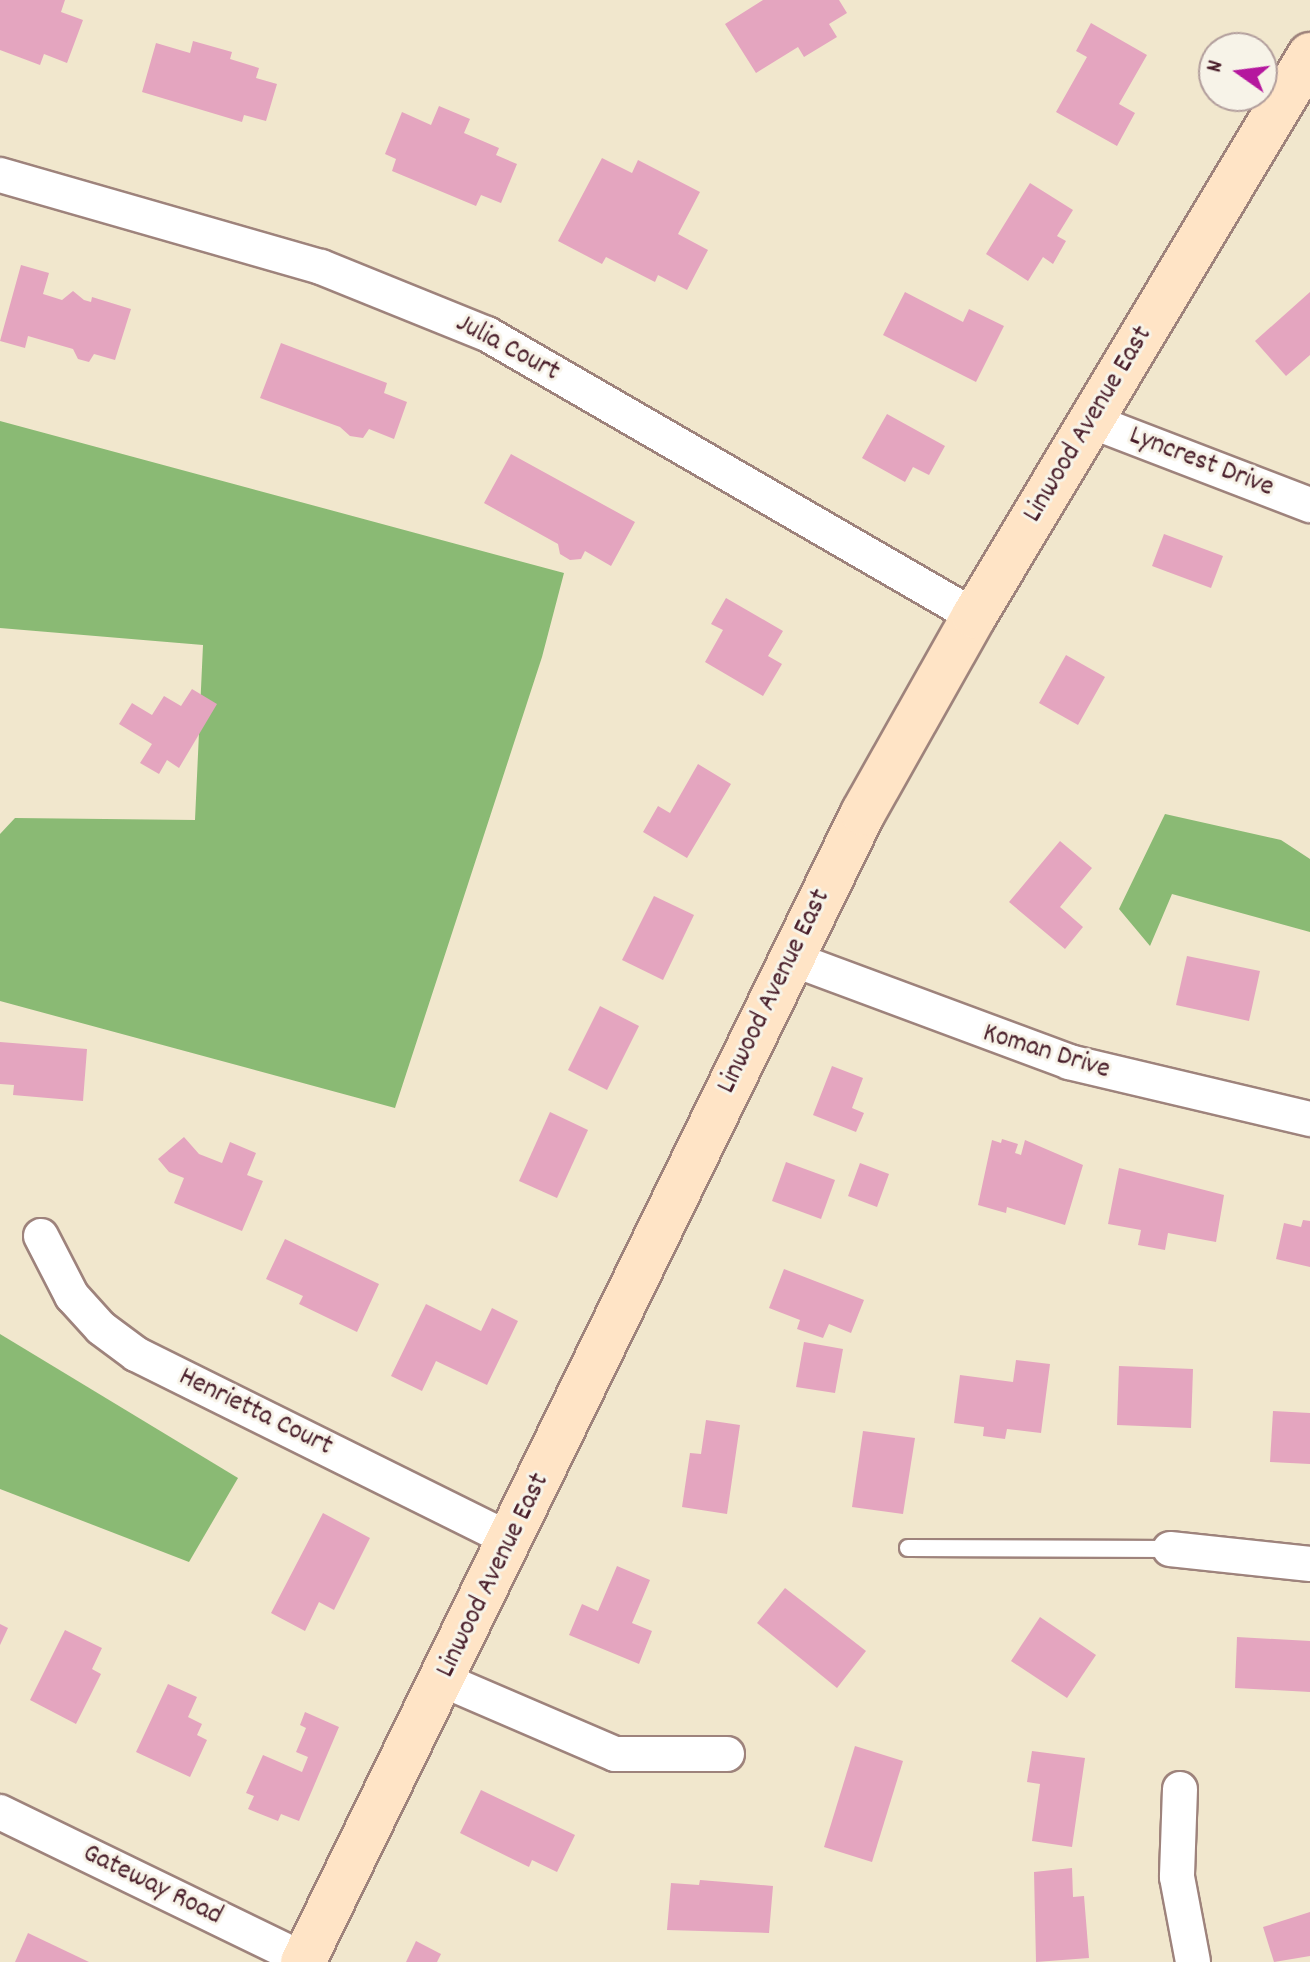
<!DOCTYPE html>
<html>
<head>
<meta charset="utf-8">
<style>
	body { margin:0 }
	#map { position:relative; width:1310px; height:1962px; overflow:hidden; background:#f1e7cd; font-family:Dekko,sans-serif }
	div>[style] { position:absolute }
	.forest>* { inset:0; background:#8aba74 }
	.building>* { inset:0; background:#e4a5bf }
	.roads { filter:drop-shadow(2px 0 #9e837c) drop-shadow(-2px 0 #9e837c) drop-shadow(0 2px #9e837c) drop-shadow(0 -2px #9e837c) }
	.lane>* { height:16px; margin:-8px; padding:0 8px; transform-origin:8px; border-radius:8px; background:#fff }
	.street>* { height:34px; margin:-17px; padding:0 17px; transform-origin:17px; border-radius:17px; background:#fff }
	.secondary>* { height:44px; margin:-22px; padding:0 22px; transform-origin:22px; border-radius:22px; background:#ffe4c6 }
	span { translate:-50% -50%; white-space:nowrap; text-align:center; line-height:1.15; -webkit-text-stroke:6px #f7f3e8; paint-order:stroke }
	.street-label { font-size:28px; color:#4a1f2b }
	.north { position:absolute; left:1198px; top:32px; width:80px; height:80px; box-sizing:border-box; background:#f7f3e8; border:2px solid #b29e9c; border-radius:50%; rotate:284deg; font-size:22px; font-weight:700; line-height:32px; text-align:center; color:#4a1f2b }
	.north::after { content:''; display:block; margin:auto; width:28px; height:36px; background:#b5179e; clip-path:polygon(50% 0,100% 100%,50% 72%,0 100%) }
</style>
</head>
<body>
<div id="map">
	<div class="forest">
		<i style="clip-path:polygon(0 421px,564px 573px,542px 657px,395px 1108px,0 1001px,0 834px,15px 818px,195px 820px,203px 645px,0 628px)"></i>
		<i style="clip-path:polygon(1165px 814px,1281px 840px,1310px 859px,1310px 932px,1172px 894px,1150px 946px,1119px 909px)"></i>
		<i style="clip-path:polygon(0 1334px,238px 1478px,189px 1562px,0 1489px)"></i>
	</div>
	<div class="building">
		<i style="clip-path:polygon(0 0,65px 0,61px 12px,83px 20px,67px 63px,44px 54px,40px 65px,0 50px)"></i>
		<i style="clip-path:polygon(763px 0,839px 0,847px 13px,829px 24px,837px 37px,804px 57px,798px 47px,756px 73px,725px 24px)"></i>
		<i style="clip-path:polygon(1091px 23px,1147px 55px,1119px 104px,1135px 113px,1117px 146px,1056px 112px,1087px 57px,1076px 51px)"></i>
		<i style="clip-path:polygon(193px 41px,232px 52px,230px 59px,259px 68px,256px 78px,277px 84px,266px 121px,244px 115px,242px 122px,142px 92px,156px 43px,190px 53px)"></i>
		<i style="clip-path:polygon(439px 106px,470px 119px,464px 133px,499px 148px,496px 155px,517px 164px,501px 203px,481px 195px,476px 206px,392px 171px,396px 159px,385px 154px,402px 112px,431px 125px)"></i>
		<i style="clip-path:polygon(602px 158px,632px 173px,638px 160px,700px 192px,678px 234px,708px 250px,687px 290px,658px 275px,655px 282px,606px 257px,602px 264px,558px 241px)"></i>
		<i style="clip-path:polygon(1030px 183px,1073px 210px,1057px 236px,1066px 241px,1053px 264px,1043px 257px,1028px 281px,986px 254px)"></i>
		<i style="clip-path:polygon(21px 265px,49px 273px,43px 294px,62px 300px,73px 291px,84px 300px,91px 302px,92px 297px,131px 309px,115px 360px,94px 354px,89px 362px,78px 359px,73px 349px,28px 336px,25px 348px,0 341px)"></i>
		<i style="clip-path:polygon(905px 292px,963px 322px,969px 309px,1004px 326px,976px 382px,883px 335px)"></i>
		<i style="clip-path:polygon(1310px 292px,1310px 355px,1286px 376px,1255px 341px)"></i>
		<i style="clip-path:polygon(281px 343px,387px 383px,384px 393px,407px 402px,394px 439px,369px 429px,363px 438px,350px 436px,340px 427px,260px 398px)"></i>
		<i style="clip-path:polygon(887px 414px,945px 446px,929px 475px,913px 467px,905px 482px,862px 458px)"></i>
		<i style="clip-path:polygon(511px 454px,635px 522px,611px 566px,585px 551px,581px 559px,570px 560px,560px 554px,558px 544px,484px 503px)"></i>
		<i style="clip-path:polygon(1164px 534px,1223px 556px,1211px 588px,1152px 566px)"></i>
		<i style="clip-path:polygon(726px 598px,783px 631px,768px 656px,782px 664px,763px 696px,705px 662px,723px 630px,711px 624px)"></i>
		<i style="clip-path:polygon(1066px 655px,1105px 677px,1078px 725px,1039px 703px)"></i>
		<i style="clip-path:polygon(192px 689px,217px 704px,179px 768px,167px 760px,159px 774px,140px 763px,152px 744px,119px 724px,132px 703px,152px 715px,164px 696px,181px 706px)"></i>
		<i style="clip-path:polygon(698px 764px,731px 784px,687px 858px,643px 832px,658px 806px,670px 813px)"></i>
		<i style="clip-path:polygon(1060px 841px,1092px 868px,1060px 907px,1083px 927px,1065px 949px,1009px 902px)"></i>
		<i style="clip-path:polygon(654px 896px,694px 915px,663px 980px,622px 960px)"></i>
		<i style="clip-path:polygon(1187px 956px,1260px 971px,1249px 1021px,1176px 1005px)"></i>
		<i style="clip-path:polygon(600px 1006px,639px 1026px,607px 1090px,568px 1070px)"></i>
		<i style="clip-path:polygon(0 1042px,87px 1049px,83px 1101px,13px 1095px,14px 1085px,0 1084px)"></i>
		<i style="clip-path:polygon(832px 1066px,863px 1078px,852px 1108px,864px 1113px,856px 1132px,813px 1115px)"></i>
		<i style="clip-path:polygon(550px 1112px,588px 1130px,557px 1198px,519px 1181px)"></i>
		<i style="clip-path:polygon(184px 1137px,199px 1154px,222px 1163px,230px 1142px,256px 1153px,247px 1175px,263px 1181px,242px 1231px,174px 1203px,184px 1178px,169px 1172px,158px 1159px)"></i>
		<i style="clip-path:polygon(1002px 1139px,1018px 1144px,1015px 1153px,1021px 1155px,1025px 1140px,1083px 1165px,1065px 1225px,1007px 1207px,1006px 1213px,978px 1205px,992px 1140px,1001px 1143px)"></i>
		<i style="clip-path:polygon(786px 1162px,835px 1180px,821px 1219px,772px 1201px)"></i>
		<i style="clip-path:polygon(860px 1163px,889px 1174px,877px 1207px,848px 1196px)"></i>
		<i style="clip-path:polygon(1119px 1168px,1224px 1195px,1216px 1242px,1168px 1233px,1165px 1250px,1138px 1245px,1141px 1230px,1108px 1224px)"></i>
		<i style="clip-path:polygon(1303px 1220px,1310px 1221px,1310px 1267px,1276px 1259px,1284px 1223px,1301px 1227px)"></i>
		<i style="clip-path:polygon(285px 1239px,379px 1284px,357px 1332px,299px 1304px,303px 1296px,266px 1279px)"></i>
		<i style="clip-path:polygon(784px 1269px,864px 1300px,851px 1333px,829px 1324px,823px 1338px,797px 1329px,800px 1320px,769px 1308px)"></i>
		<i style="clip-path:polygon(426px 1304px,481px 1331px,492px 1308px,518px 1321px,487px 1385px,436px 1361px,422px 1391px,391px 1376px)"></i>
		<i style="clip-path:polygon(804px 1342px,843px 1349px,835px 1393px,796px 1387px)"></i>
		<i style="clip-path:polygon(1016px 1360px,1050px 1364px,1041px 1433px,1007px 1429px,1005px 1439px,983px 1436px,984px 1427px,954px 1423px,960px 1375px,1013px 1382px)"></i>
		<i style="clip-path:polygon(1119px 1366px,1193px 1369px,1191px 1428px,1117px 1425px)"></i>
		<i style="clip-path:polygon(1273px 1411px,1310px 1413px,1310px 1464px,1270px 1462px)"></i>
		<i style="clip-path:polygon(706px 1420px,740px 1425px,727px 1514px,682px 1507px,690px 1453px,701px 1454px)"></i>
		<i style="clip-path:polygon(863px 1431px,915px 1438px,903px 1514px,852px 1507px)"></i>
		<i style="clip-path:polygon(323px 1513px,370px 1538px,334px 1610px,319px 1602px,305px 1631px,271px 1613px)"></i>
		<i style="clip-path:polygon(617px 1566px,650px 1580px,632px 1623px,652px 1631px,639px 1664px,569px 1635px,582px 1604px,598px 1611px)"></i>
		<i style="clip-path:polygon(785px 1588px,866px 1651px,837px 1688px,757px 1623px)"></i>
		<i style="clip-path:polygon(1040px 1617px,1096px 1655px,1067px 1698px,1011px 1661px)"></i>
		<i style="clip-path:polygon(0 1624px,8px 1628px,0 1645px)"></i>
		<i style="clip-path:polygon(65px 1630px,102px 1648px,92px 1669px,101px 1674px,76px 1724px,30px 1700px)"></i>
		<i style="clip-path:polygon(1237px 1637px,1310px 1641px,1310px 1692px,1235px 1688px)"></i>
		<i style="clip-path:polygon(168px 1684px,197px 1697px,188px 1717px,202px 1724px,197px 1735px,207px 1740px,190px 1777px,136px 1752px)"></i>
		<i style="clip-path:polygon(305px 1712px,339px 1727px,299px 1821px,281px 1814px,278px 1821px,248px 1809px,254px 1796px,246px 1793px,263px 1755px,302px 1772px,308px 1757px,296px 1752px,306px 1728px,300px 1725px)"></i>
		<i style="clip-path:polygon(855px 1746px,903px 1761px,872px 1862px,824px 1847px)"></i>
		<i style="clip-path:polygon(1032px 1751px,1085px 1758px,1072px 1847px,1032px 1841px,1040px 1784px,1027px 1782px)"></i>
		<i style="clip-path:polygon(481px 1790px,575px 1835px,557px 1872px,532px 1860px,529px 1867px,460px 1833px)"></i>
		<i style="clip-path:polygon(1072px 1868px,1073px 1897px,1084px 1896px,1089px 1958px,1036px 1962px,1034px 1872px)"></i>
		<i style="clip-path:polygon(700px 1880px,773px 1886px,769px 1933px,667px 1930px,671px 1883px,699px 1885px)"></i>
		<i style="clip-path:polygon(1310px 1912px,1310px 1956px,1274px 1962px,1263px 1927px)"></i>
		<i style="clip-path:polygon(28px 1933px,89px 1962px,15px 1962px)"></i>
		<i style="clip-path:polygon(416px 1941px,441px 1954px,437px 1962px,406px 1962px)"></i>
	</div>
	<div class="roads">
		<div class="lane">
			<i style="left:908px;top:1548px;width:262px;rotate:0.2deg"></i>
		</div>
		<div class="street">
			<i style="left:0;top:175px;width:334px;rotate:16deg"></i>
			<i style="left:321px;top:267px;width:179px;rotate:22deg"></i>
			<i style="left:487px;top:334px;width:563px;rotate:30.07deg"></i>
			<i style="left:1091px;top:421px;width:235px;rotate:21deg"></i>
			<i style="left:790px;top:958px;width:298px;rotate:20.4deg"></i>
			<i style="left:1069px;top:1062px;width:248px;rotate:13.3deg"></i>
			<i style="left:41px;top:1236px;width:68px;rotate:62.7deg"></i>
			<i style="left:72px;top:1296px;width:43px;rotate:47.8deg"></i>
			<i style="left:101px;top:1328px;width:44px;rotate:36.6deg"></i>
			<i style="left:136px;top:1354px;width:420px;rotate:26.4deg"></i>
			<i style="left:1170px;top:1549px;width:141px;rotate:6.1deg"></i>
			<i style="left:443px;top:1680px;width:187px;rotate:23.3deg"></i>
			<i style="left:615px;top:1754px;width:112px"></i>
			<i style="left:1180px;top:1789px;width:88px;rotate:92deg"></i>
			<i style="left:1177px;top:1877px;width:86px;rotate:79.3deg"></i>
			<i style="left:0;top:1812px;width:339px;rotate:25.9deg"></i>
		</div>
		<div class="secondary">
			<i style="left:303px;top:1962px;width:1278px;rotate:-64.02deg"></i>
			<i style="left:863px;top:813px;width:226px;rotate:-60.6deg"></i>
			<i style="left:974px;top:616px;width:654px;rotate:-59.08deg"></i>
		</div>
	</div>
	<div class="street-label">
		<span style="left:507px;top:349px;rotate:28deg">Julia Court</span>
		<span style="left:1089px;top:425px;rotate:-59deg">Linwood Avenue East</span>
		<span style="left:1201px;top:463px;rotate:21deg">Lyncrest Drive</span>
		<span style="left:775px;top:992px;rotate:-64deg">Linwood Avenue East</span>
		<span style="left:1046px;top:1053px;rotate:17deg">Koman Drive</span>
		<span style="left:255px;top:1413px;rotate:26deg">Henrietta Court</span>
		<span style="left:494px;top:1576px;rotate:-64deg">Linwood Avenue East</span>
		<span style="left:152px;top:1886px;rotate:26deg">Gateway Road</span>
	</div>
	<div class="north">N</div>
</div>
</body>
</html>
